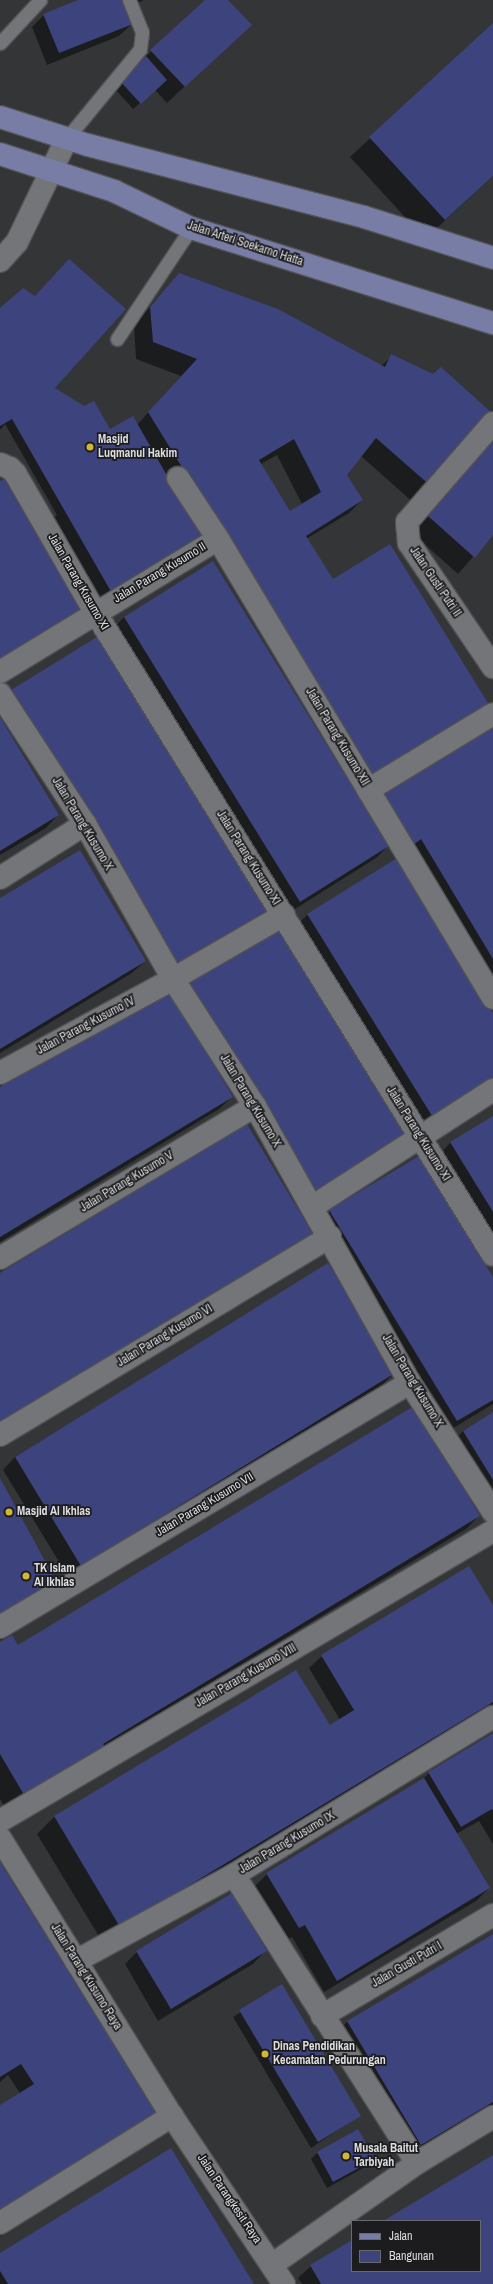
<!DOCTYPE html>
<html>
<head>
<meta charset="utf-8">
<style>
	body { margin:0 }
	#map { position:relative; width:493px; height:2284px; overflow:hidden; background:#343537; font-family:"Archivo Narrow",sans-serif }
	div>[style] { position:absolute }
	.shadow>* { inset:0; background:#0007 }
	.building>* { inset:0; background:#3d437d }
	.roads { filter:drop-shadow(1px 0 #525255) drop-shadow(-1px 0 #525255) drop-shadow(0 1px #525255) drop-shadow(0 -1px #525255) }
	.lane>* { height:13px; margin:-6.5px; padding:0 6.5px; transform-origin:6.5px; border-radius:6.5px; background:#747578 }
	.street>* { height:22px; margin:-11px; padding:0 11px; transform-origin:11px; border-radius:11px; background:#747578 }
	.primary>* { height:22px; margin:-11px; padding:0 11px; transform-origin:11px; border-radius:11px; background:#777da4 }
	.dots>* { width:11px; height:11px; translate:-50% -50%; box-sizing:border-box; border:2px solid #1c1c1e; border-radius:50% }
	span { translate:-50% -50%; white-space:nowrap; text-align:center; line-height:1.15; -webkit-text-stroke:3.5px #1c1c1e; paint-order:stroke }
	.street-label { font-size:12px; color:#dedee0 }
	.poi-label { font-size:12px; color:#dedee0; font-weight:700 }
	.left { translate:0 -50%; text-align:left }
	.legend { position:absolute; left:351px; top:2220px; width:130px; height:52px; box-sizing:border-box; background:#1c1c1e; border:1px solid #6a6a6c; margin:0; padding:5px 7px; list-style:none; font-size:12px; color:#dedee0 }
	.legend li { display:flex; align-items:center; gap:8px; height:20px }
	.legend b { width:20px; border:1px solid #6a6a6c }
</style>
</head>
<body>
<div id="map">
	<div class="shadow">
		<i style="clip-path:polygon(81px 0,123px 0,132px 24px,119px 36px,47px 65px,32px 27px,44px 15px)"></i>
		<i style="clip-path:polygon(136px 0,144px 0,137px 3px)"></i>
		<i style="clip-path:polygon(206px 0,227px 0,250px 25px,167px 103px,155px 90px,133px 109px,113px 87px)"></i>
		<i style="clip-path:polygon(493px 24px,493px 176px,425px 239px,350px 157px)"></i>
		<i style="clip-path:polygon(evenodd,179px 274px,381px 366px,392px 356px,493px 415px,415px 504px,361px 456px,346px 475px,362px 500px,349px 513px,306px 539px,332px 581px,489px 708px,180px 497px,100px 607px,51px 520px,57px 515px,5px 424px,0 430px,0 309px,54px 388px,110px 431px,137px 425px,181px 376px,136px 359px,134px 325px,179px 274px,277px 455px,302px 504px,290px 512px,261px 464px,277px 455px)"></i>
		<i style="clip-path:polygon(493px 436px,493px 534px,458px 574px,412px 533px)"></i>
		<i style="clip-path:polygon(124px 617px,388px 846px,376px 858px,287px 914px,147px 688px,153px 682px,142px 664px,135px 668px,112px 630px)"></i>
		<i style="clip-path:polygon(12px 691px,269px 914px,168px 981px,0 702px)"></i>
		<i style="clip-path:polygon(0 718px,58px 815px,46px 828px,0 855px)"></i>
		<i style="clip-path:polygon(493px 724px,493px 992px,408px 851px)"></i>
		<i style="clip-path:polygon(0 900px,145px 961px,132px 973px,0 1053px)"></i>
		<i style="clip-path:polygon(308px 914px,493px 1015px,424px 1135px,295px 927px)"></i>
		<i style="clip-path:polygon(187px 978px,406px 1140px,306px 1207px,194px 1006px)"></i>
		<i style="clip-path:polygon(0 1088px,232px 1097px,219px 1109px,0 1242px)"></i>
		<i style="clip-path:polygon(493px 1117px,493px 1245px,439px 1155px,451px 1142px)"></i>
		<i style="clip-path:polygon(418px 1157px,493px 1280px,493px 1404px,445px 1433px,317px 1224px,330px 1211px)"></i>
		<i style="clip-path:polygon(312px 1234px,300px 1247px,0 1427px,0 1274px)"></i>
		<i style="clip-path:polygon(328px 1265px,394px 1373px,382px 1385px,69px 1578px,3px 1470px,15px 1457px)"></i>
		<i style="clip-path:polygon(493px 1413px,493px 1513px,451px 1444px,463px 1431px)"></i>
		<i style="clip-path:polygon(479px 1516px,466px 1529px,104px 1747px,10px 1816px,0 1799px,0 1644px,18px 1646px)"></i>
		<i style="clip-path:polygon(493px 1607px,493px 1706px,103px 1943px,37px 1834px,54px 1817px,296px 1671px,329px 1726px,340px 1720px,309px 1668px,322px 1656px)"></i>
		<i style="clip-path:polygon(493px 1734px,493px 1844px,479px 1821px,456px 1834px,489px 1888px,476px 1901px,324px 1992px,292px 1937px,286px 1940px,255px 1886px,267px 1874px,420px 1782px,429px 1773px)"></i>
		<i style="clip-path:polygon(0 1864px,158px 2118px,0 2106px,20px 2093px,8px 2075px,0 2082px)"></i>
		<i style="clip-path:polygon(493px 1935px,493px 2107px,408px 2157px,335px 2034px,348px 2021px)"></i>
		<i style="clip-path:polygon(265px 1951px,253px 1964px,158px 2021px,125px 1964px,137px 1952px)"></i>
		<i style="clip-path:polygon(282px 1985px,359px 2116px,311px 2148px,233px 2017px)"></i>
		<i style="clip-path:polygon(317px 2153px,373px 2159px,367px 2166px,327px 2188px,311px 2159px)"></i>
		<i style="clip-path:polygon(493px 2156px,493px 2284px,302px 2284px,298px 2278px,311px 2266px,352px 2241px,352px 2271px,480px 2271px,480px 2221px,385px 2221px)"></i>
		<i style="clip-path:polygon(0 2254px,252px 2284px,0 2284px)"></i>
	</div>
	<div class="building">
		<i style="clip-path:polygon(78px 0,124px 0,133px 24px,59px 53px,43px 14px)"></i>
		<i style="clip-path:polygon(205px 0,228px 0,252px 25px,185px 87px,150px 50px)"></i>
		<i style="clip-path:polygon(493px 23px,493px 176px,445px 220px,369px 137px)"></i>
		<i style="clip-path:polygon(146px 56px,167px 80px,141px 104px,119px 80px)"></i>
		<i style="clip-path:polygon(69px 259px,126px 309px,55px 388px,84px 406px,94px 401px,110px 429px,133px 416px,205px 542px,113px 595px,12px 419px,0 426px,0 308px,23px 288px,35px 296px)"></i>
		<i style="clip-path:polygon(evenodd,179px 273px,278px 309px,385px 367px,391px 354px,433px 374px,441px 367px,493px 414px,433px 488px,376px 438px,347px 475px,363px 500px,306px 536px,333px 579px,390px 544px,491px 708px,374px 780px,148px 412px,197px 359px,153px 342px,150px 307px,179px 273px,294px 439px,321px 492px,290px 511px,259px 460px,294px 439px)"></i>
		<i style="clip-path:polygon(493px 438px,493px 535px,475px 558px,428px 516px)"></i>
		<i style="clip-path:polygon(4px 479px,87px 616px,0 669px,0 481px)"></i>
		<i style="clip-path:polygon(213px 561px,389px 846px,300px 902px,124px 617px)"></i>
		<i style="clip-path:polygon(100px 635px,270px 914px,181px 969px,11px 690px)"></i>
		<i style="clip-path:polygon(0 717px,59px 815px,0 851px)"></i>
		<i style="clip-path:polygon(493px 723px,493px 959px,421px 839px,413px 845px,380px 791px)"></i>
		<i style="clip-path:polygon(80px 850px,146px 961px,0 1049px,0 898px)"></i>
		<i style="clip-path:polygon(397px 858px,493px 1013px,493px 1089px,437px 1124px,307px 914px)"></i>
		<i style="clip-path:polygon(275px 923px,408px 1140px,319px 1195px,186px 977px)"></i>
		<i style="clip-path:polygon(167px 987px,233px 1097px,0 1237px,0 1087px)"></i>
		<i style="clip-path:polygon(493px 1116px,493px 1212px,450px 1142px)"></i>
		<i style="clip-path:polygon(247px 1124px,313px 1234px,0 1423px,0 1273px)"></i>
		<i style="clip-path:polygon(419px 1156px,493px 1277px,493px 1400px,457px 1421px,329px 1210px)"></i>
		<i style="clip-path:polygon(328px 1263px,395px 1373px,81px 1566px,15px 1457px)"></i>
		<i style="clip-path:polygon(414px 1406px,480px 1516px,103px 1744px,108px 1751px,27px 1800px,0 1754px,0 1642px,12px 1635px,18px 1645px)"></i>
		<i style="clip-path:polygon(493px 1412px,493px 1480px,463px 1431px)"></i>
		<i style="clip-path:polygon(0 1478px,58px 1585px,0 1618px)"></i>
		<i style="clip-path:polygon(469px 1566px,493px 1605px,493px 1702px,120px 1927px,54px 1816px,296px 1670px,330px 1725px,354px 1710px,321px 1655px)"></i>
		<i style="clip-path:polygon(493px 1733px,493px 1811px,492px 1809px,461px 1827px,428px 1772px)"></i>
		<i style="clip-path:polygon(424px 1778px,490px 1888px,337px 1981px,305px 1925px,299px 1928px,266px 1873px)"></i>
		<i style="clip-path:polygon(0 1862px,159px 2118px,0 2218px,0 2105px,34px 2084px,21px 2064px,0 2077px)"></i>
		<i style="clip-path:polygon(232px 1893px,267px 1951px,171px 2009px,136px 1951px)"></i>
		<i style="clip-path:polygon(493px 1934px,493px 2102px,421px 2145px,347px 2021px)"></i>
		<i style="clip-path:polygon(282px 1984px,361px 2116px,318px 2142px,239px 2010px)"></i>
		<i style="clip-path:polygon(358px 2129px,375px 2159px,333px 2182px,317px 2152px)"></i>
		<i style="clip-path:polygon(171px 2148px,254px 2284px,8px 2284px,0 2271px,0 2253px)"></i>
		<i style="clip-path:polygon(493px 2155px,493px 2284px,321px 2284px,310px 2265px,352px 2240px,352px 2271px,480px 2271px,480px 2221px,383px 2221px)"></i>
	</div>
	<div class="roads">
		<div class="lane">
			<i style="left:0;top:43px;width:59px;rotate:-47.1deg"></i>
			<i style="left:67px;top:138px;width:115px;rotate:-50.6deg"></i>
			<i style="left:140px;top:49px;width:17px;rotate:-83deg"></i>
			<i style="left:142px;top:32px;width:35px;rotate:-112deg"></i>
			<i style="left:117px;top:339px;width:133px;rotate:-56.3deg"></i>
		</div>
		<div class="street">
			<i style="left:0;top:261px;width:25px;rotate:-48deg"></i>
			<i style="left:17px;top:242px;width:115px;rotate:-64.3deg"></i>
			<i style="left:493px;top:423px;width:131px;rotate:131deg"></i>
			<i style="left:407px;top:522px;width:21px;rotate:85deg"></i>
			<i style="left:409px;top:543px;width:150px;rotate:55.9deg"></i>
			<i style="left:0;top:464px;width:11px;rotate:22deg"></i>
			<i style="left:10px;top:468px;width:7px;rotate:45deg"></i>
			<i style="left:15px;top:473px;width:160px;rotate:60.1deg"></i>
			<i style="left:95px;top:612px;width:756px;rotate:58.24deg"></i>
			<i style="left:178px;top:478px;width:73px;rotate:56.7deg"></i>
			<i style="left:218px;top:539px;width:535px;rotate:59.07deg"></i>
			<i style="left:0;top:672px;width:255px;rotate:-31.4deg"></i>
			<i style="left:0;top:694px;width:155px;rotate:56.8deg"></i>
			<i style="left:85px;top:824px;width:178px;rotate:60.4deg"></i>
			<i style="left:173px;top:979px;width:151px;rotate:57.2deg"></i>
			<i style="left:255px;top:1106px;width:317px;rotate:60.8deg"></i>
			<i style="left:410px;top:1383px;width:153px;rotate:57.2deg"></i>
			<i style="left:368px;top:790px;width:146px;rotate:-31.3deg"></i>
			<i style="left:0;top:878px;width:101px;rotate:-32.4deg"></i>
			<i style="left:0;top:1073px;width:197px;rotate:-28.5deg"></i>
			<i style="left:173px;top:979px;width:128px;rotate:-30deg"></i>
			<i style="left:312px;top:1207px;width:216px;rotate:-32.9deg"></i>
			<i style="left:0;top:1258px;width:297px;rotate:-30.8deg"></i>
			<i style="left:0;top:1435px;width:385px;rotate:-31deg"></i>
			<i style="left:0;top:1627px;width:477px;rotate:-30.8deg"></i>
			<i style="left:0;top:1821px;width:572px;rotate:-30.47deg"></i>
			<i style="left:0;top:1838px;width:327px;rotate:58.3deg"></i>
			<i style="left:172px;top:2116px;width:202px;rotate:56.3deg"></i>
			<i style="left:234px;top:1875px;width:341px;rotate:57.6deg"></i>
			<i style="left:76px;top:1961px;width:180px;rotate:-28.6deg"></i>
			<i style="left:234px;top:1875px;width:303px;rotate:-31.4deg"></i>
			<i style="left:322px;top:2016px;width:199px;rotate:-30.6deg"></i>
			<i style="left:0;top:2223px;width:203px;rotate:-31.9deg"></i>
			<i style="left:273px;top:2264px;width:176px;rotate:-35deg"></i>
			<i style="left:417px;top:2163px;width:89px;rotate:-31.2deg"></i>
		</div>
		<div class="primary">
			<i style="left:0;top:117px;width:92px;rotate:17.7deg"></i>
			<i style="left:88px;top:145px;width:285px;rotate:14.6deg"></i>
			<i style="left:364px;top:217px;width:135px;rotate:17.6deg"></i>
			<i style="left:0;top:154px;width:120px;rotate:18deg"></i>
			<i style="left:114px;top:191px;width:85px;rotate:25.7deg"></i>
			<i style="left:191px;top:228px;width:317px;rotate:17.5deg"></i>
		</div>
	</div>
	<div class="dots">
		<i style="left:90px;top:447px;background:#d2b736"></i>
		<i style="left:9px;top:1512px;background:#d2b736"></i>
		<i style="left:26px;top:1576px;background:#d2b736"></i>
		<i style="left:265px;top:2054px;background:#d2b736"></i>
		<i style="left:346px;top:2156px;background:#d2b736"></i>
	</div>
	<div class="street-label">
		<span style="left:245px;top:244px;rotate:18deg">Jalan Arteri Soekarno Hatta</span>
		<span style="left:160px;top:573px;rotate:-31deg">Jalan Parang Kusumo II</span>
		<span style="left:78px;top:582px;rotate:60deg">Jalan Parang Kusumo XI</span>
		<span style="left:435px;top:582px;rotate:56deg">Jalan Gusti Putri II</span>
		<span style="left:337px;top:737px;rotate:59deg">Jalan Parang Kusumo XII</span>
		<span style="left:82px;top:824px;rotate:59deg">Jalan Parang Kusumo X</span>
		<span style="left:248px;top:858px;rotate:58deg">Jalan Parang Kusumo XI</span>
		<span style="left:86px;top:1026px;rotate:-28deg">Jalan Parang Kusumo IV</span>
		<span style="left:250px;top:1101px;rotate:59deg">Jalan Parang Kusumo X</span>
		<span style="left:418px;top:1134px;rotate:58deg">Jalan Parang Kusumo XI</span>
		<span style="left:127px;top:1182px;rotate:-31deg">Jalan Parang Kusumo V</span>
		<span style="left:165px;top:1336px;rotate:-31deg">Jalan Parang Kusumo VI</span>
		<span style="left:412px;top:1381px;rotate:59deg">Jalan Parang Kusumo X</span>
		<span style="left:205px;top:1505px;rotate:-31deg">Jalan Parang Kusumo VII</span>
		<span style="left:246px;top:1676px;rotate:-30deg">Jalan Parang Kusumo VIII</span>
		<span style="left:287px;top:1843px;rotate:-31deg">Jalan Parang Kusumo IX</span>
		<span style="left:407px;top:1965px;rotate:-30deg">Jalan Gusti Putri I</span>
		<span style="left:86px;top:1977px;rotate:58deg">Jalan Parang Kusumo Raya</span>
		<span style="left:229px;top:2199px;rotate:56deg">Jalan Parangkesit Raya</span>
	</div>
	<div class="poi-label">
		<span class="left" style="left:98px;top:447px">Masjid<br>Luqmanul Hakim</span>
		<span class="left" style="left:17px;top:1512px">Masjid Al Ikhlas</span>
		<span class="left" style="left:34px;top:1576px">TK Islam<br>Al Ikhlas</span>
		<span class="left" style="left:273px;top:2054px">Dinas Pendidikan<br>Kecamatan Pedurungan</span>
		<span class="left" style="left:354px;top:2156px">Musala Baitut<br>Tarbiyah</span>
	</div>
	<ul class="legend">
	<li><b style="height:5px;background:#777da4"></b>Jalan</li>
	<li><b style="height:11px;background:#3d437d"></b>Bangunan</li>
	</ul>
</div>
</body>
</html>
